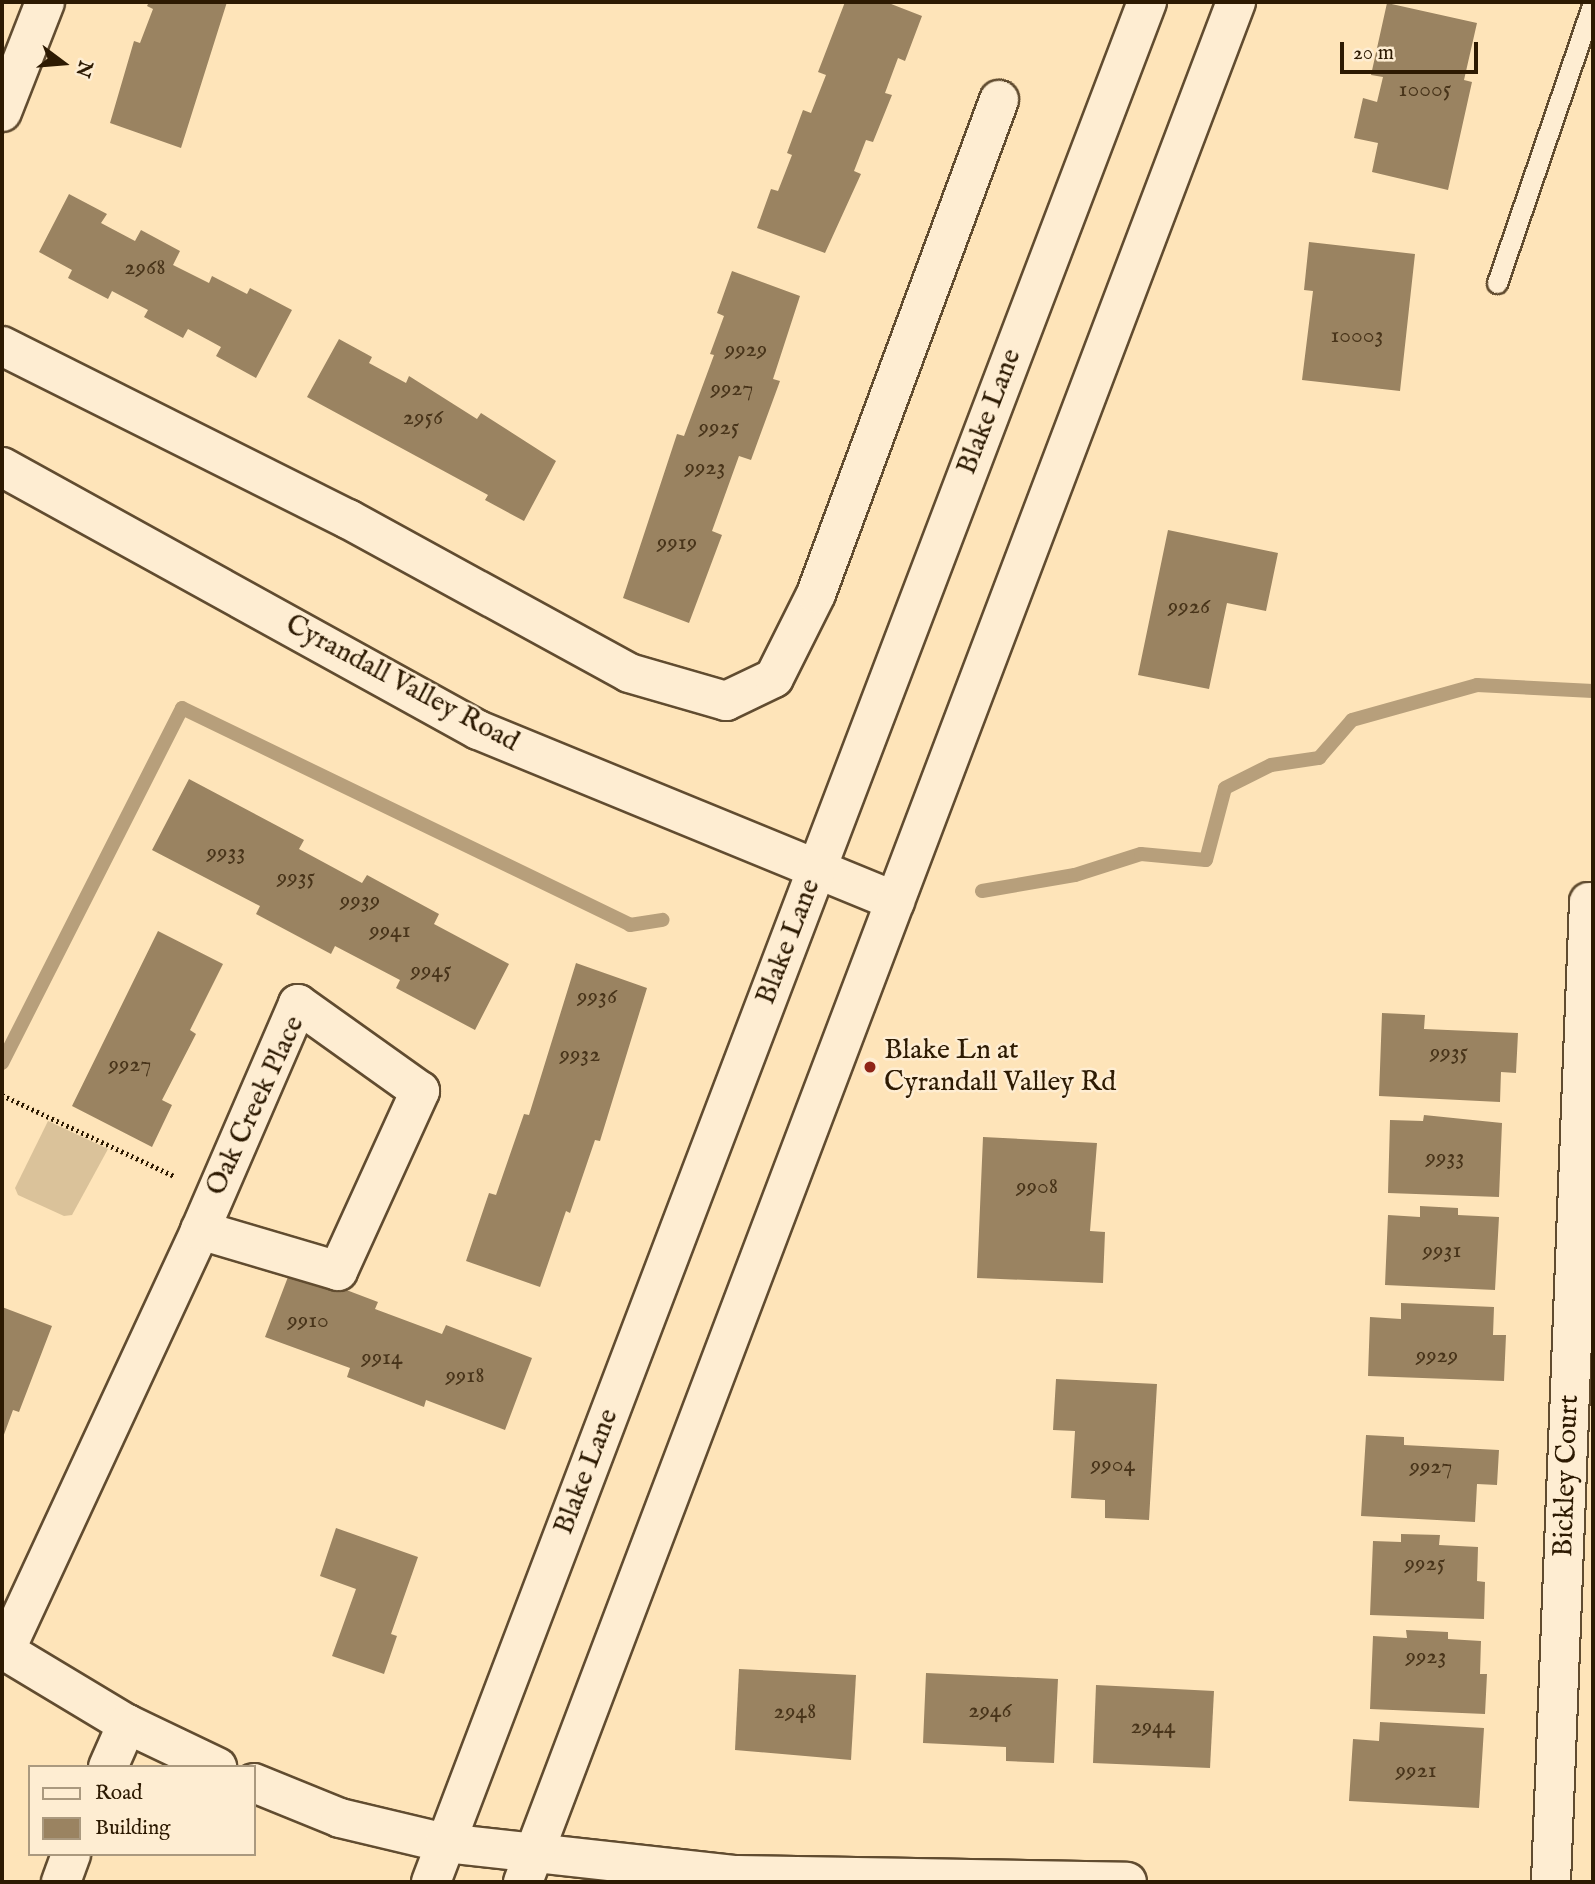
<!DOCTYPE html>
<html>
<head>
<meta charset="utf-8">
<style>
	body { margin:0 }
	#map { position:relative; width:1595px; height:1884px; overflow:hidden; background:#fee4b9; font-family:"IM FELL English",serif }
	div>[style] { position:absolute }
	.green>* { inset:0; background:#dac29a }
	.stream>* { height:14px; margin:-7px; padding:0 7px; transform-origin:7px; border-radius:7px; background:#b79f7b }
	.building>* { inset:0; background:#9a8361 }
	.path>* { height:4.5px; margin-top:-2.25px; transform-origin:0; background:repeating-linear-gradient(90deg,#2d1a02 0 2px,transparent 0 5.5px) }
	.roads { filter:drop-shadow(2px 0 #614c30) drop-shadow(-2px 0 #614c30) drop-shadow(0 2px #614c30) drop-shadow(0 -2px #614c30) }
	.service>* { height:19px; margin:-9.5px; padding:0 9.5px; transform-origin:9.5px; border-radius:9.5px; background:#feedd2 }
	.minor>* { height:38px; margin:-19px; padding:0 19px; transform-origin:19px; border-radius:19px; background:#feedd2 }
	.tertiary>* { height:38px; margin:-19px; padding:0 19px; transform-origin:19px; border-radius:19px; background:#feedd2 }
	.secondary>* { height:38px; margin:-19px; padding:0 19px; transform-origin:19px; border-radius:19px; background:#feedd2 }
	.dots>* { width:19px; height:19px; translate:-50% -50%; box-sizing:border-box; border:4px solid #feedd2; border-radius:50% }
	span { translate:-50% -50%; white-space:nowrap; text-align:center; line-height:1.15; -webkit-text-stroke:5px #feedd2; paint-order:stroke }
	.number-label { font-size:24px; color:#48341a }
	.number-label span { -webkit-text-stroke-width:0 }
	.street-label { font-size:28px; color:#2d1a02 }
	.poi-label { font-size:28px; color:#2d1a02 }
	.left { translate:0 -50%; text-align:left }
	.frame { position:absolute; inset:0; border:4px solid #2d1a02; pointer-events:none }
	.legend { position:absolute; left:28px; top:1765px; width:228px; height:91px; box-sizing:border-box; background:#feedd2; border:2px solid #aa997f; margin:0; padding:9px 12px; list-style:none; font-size:21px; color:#2d1a02 }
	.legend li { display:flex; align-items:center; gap:14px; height:35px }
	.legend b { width:35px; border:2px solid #aa997f }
	.north { position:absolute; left:28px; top:28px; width:70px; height:70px; -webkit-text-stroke:5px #feedd2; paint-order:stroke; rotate:106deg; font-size:19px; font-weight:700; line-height:28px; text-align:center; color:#2d1a02 }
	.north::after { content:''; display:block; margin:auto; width:24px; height:32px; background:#2d1a02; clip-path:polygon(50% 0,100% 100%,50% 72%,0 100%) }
	.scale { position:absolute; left:1340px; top:42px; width:138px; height:32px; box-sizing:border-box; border:4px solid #2d1a02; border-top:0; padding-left:9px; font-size:21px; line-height:24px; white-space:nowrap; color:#2d1a02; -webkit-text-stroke:5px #feedd2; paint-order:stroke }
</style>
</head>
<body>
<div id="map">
	<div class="green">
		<i style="clip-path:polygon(48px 1121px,108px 1149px,72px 1215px,64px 1216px,18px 1195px,15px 1188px)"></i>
	</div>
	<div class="stream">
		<i style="left:982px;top:891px;width:94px;rotate:-9.8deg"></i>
		<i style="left:1075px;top:875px;width:69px;rotate:-17.7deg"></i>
		<i style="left:1141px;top:854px;width:65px;rotate:5.3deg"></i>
		<i style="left:1206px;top:860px;width:74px;rotate:-75.2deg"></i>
		<i style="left:1225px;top:788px;width:51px;rotate:-26.6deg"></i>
		<i style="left:1271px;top:765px;width:49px;rotate:-8.3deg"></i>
		<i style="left:1319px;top:758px;width:50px;rotate:-49deg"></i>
		<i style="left:1352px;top:720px;width:130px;rotate:-15.6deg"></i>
		<i style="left:1477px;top:685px;width:116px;rotate:3deg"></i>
		<i style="left:2px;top:1063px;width:398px;rotate:-63.1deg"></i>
		<i style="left:182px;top:708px;width:498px;rotate:25.8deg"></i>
		<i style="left:630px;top:925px;width:33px;rotate:-9deg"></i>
	</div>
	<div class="building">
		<i style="clip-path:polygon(149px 2px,227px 2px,181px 148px,110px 123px,134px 41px,140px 43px,153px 9px,147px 6px)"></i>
		<i style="clip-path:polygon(845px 2px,886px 2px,922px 16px,905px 61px,898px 58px,885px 93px,892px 95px,873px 142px,866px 140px,854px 171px,861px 174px,825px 253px,757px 228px,771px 189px,778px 191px,792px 155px,787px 153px,803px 110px,811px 113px,826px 75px,818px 72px)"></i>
		<i style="clip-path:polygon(1387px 3px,1477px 23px,1464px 80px,1472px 82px,1448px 190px,1372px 172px,1378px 143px,1354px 138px,1363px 98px,1377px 102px,1383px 77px,1371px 75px)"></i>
		<i style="clip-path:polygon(69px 194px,107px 214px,101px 223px,135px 241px,141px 230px,180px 251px,173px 265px,209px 283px,212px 276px,247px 294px,250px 288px,292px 310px,256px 378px,216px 356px,221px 347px,188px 329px,183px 338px,144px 317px,148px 310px,112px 291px,108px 299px,68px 278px,72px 270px,39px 252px)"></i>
		<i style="clip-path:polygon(1309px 242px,1415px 254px,1400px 391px,1302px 380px,1313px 291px,1304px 290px)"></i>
		<i style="clip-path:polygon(732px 271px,800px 296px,773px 379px,780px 381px,751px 460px,739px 456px,712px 531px,722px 535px,689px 623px,623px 598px,677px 434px,684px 436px,714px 355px,710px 354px,724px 316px,717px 313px)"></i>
		<i style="clip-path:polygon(339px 339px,372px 357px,369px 363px,406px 383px,409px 376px,477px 419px,481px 413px,556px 461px,524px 521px,485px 500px,488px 495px,307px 397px)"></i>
		<i style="clip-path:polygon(1168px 530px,1278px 553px,1266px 611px,1227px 603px,1209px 689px,1138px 675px)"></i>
		<i style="clip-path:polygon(189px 779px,304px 840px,299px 849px,362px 883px,367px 875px,439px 914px,434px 924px,509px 964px,475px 1030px,396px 988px,400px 980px,335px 946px,331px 954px,256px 914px,260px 906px,152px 850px)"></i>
		<i style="clip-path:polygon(158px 931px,223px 964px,190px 1030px,196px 1034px,162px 1100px,172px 1105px,152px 1147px,72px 1106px)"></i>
		<i style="clip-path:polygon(576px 963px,647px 988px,600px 1141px,595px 1140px,570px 1213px,566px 1211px,540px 1287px,466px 1261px,489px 1193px,496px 1195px,524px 1114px,529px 1115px)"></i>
		<i style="clip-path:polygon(1382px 1013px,1425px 1015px,1424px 1029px,1518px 1033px,1516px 1073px,1501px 1072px,1500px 1102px,1379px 1096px)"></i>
		<i style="clip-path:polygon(1424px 1115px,1502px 1123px,1499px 1197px,1388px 1193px,1390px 1120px,1423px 1121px)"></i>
		<i style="clip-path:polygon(983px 1137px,1097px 1143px,1090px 1231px,1105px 1232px,1103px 1283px,977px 1278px)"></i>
		<i style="clip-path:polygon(1420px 1206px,1458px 1208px,1458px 1215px,1499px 1217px,1495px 1290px,1385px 1285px,1388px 1215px,1420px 1217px)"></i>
		<i style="clip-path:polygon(291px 1269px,378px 1302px,375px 1309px,442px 1334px,446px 1325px,532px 1358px,505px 1430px,426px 1400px,424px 1407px,347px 1377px,350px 1368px,265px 1337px)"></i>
		<i style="clip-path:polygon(1401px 1303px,1494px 1307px,1493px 1335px,1506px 1335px,1504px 1381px,1368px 1376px,1370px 1317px,1401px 1319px)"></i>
		<i style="clip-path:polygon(2px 1307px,52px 1326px,19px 1412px,13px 1410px,2px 1440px)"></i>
		<i style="clip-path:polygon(1056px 1379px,1157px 1384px,1149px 1520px,1105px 1518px,1105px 1500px,1071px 1498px,1075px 1431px,1053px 1430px)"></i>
		<i style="clip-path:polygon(1366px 1435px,1404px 1437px,1404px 1445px,1499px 1450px,1497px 1485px,1477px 1484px,1475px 1522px,1361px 1516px)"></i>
		<i style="clip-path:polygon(336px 1528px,418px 1557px,391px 1634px,397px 1636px,384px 1674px,332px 1656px,356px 1589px,320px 1576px)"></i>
		<i style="clip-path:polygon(1401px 1534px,1440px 1535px,1439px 1545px,1478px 1547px,1477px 1581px,1485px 1582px,1484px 1619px,1370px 1615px,1373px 1541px,1401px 1542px)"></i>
		<i style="clip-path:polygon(1406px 1630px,1448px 1632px,1448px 1639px,1481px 1641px,1480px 1674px,1487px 1674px,1485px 1714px,1370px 1709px,1373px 1636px,1407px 1638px)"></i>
		<i style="clip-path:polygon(739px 1669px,856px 1675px,851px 1760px,735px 1750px)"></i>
		<i style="clip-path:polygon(926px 1673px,1058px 1679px,1054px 1763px,1006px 1761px,1006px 1747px,923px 1743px)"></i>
		<i style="clip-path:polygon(1096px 1685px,1214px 1691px,1210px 1768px,1093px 1763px)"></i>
		<i style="clip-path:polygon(1380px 1722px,1484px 1728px,1479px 1808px,1349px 1801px,1353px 1739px,1379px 1741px)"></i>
	</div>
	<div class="path">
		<i style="left:2px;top:1095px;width:192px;rotate:25.2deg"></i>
	</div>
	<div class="roads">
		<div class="service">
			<i style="left:1497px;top:283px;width:297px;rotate:-71.1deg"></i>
		</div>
		<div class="minor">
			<i style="left:2px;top:112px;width:118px;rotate:-68.6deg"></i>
			<i style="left:2px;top:346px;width:387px;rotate:26.6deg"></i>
			<i style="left:348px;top:519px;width:320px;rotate:28.7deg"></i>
			<i style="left:629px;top:673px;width:101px;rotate:16.1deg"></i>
			<i style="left:726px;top:701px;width:53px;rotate:-25.6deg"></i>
			<i style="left:774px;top:678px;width:94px;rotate:-63.4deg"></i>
			<i style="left:816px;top:594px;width:527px;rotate:-69.67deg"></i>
			<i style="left:2px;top:467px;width:544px;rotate:28.92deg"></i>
			<i style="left:478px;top:730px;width:451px;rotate:22.3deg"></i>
			<i style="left:2px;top:1649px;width:146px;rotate:31deg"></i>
			<i style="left:127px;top:1724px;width:100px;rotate:25.5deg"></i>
			<i style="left:5px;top:1651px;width:464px;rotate:-65.1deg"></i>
			<i style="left:200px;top:1230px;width:144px;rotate:16.5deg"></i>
			<i style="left:338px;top:1271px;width:198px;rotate:-65.5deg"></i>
			<i style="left:420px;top:1091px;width:150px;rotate:-144.5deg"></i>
			<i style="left:298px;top:1004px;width:246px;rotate:113.4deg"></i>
			<i style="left:108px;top:1767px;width:47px;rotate:-66.2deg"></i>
			<i style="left:254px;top:1783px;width:93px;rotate:22.1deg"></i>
			<i style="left:340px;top:1818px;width:108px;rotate:13.4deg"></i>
			<i style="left:61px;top:1882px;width:30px;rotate:-70deg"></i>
			<i style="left:1551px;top:1882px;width:981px;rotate:-87.78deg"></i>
		</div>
		<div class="tertiary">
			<i style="left:445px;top:1843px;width:294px;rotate:6.3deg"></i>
			<i style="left:737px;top:1875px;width:390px;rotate:1deg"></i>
		</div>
		<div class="secondary">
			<i style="left:431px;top:1882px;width:2012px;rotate:-69.15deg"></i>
			<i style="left:523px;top:1882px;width:2011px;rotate:-69.23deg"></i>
		</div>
	</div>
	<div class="dots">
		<i style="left:870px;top:1067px;background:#8f2418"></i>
	</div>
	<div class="number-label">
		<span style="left:1425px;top:90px">10005</span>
		<span style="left:145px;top:268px">2968</span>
		<span style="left:1357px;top:336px">10003</span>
		<span style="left:746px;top:350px">9929</span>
		<span style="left:732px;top:389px">9927</span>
		<span style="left:423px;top:418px">2956</span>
		<span style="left:719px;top:428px">9925</span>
		<span style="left:705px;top:468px">9923</span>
		<span style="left:677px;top:543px">9919</span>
		<span style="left:1189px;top:607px">9926</span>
		<span style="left:226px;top:853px">9933</span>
		<span style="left:296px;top:878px">9935</span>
		<span style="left:360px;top:901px">9939</span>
		<span style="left:390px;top:931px">9941</span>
		<span style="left:431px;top:971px">9945</span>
		<span style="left:597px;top:997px">9936</span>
		<span style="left:1449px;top:1053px">9935</span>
		<span style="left:580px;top:1055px">9932</span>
		<span style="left:130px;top:1065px">9927</span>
		<span style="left:1445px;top:1158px">9933</span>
		<span style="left:1037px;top:1187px">9908</span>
		<span style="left:1442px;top:1251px">9931</span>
		<span style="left:308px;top:1321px">9910</span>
		<span style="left:1437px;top:1356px">9929</span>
		<span style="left:382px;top:1358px">9914</span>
		<span style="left:465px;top:1376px">9918</span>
		<span style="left:1113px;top:1465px">9904</span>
		<span style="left:1431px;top:1467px">9927</span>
		<span style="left:1425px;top:1564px">9925</span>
		<span style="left:1426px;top:1657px">9923</span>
		<span style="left:990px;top:1711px">2946</span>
		<span style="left:795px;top:1712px">2948</span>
		<span style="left:1153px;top:1727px">2944</span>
		<span style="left:1416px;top:1771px">9921</span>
	</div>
	<div class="street-label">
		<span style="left:990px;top:412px;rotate:-69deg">Blake Lane</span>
		<span style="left:402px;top:684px;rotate:28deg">Cyrandall Valley Road</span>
		<span style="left:789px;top:942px;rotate:-69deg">Blake Lane</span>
		<span style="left:256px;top:1106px;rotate:-65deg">Oak Creek Place</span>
		<span style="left:587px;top:1472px;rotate:-69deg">Blake Lane</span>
		<span style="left:1567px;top:1476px;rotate:-88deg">Bickley Court</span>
	</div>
	<div class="poi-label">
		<span class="left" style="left:884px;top:1067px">Blake Ln at<br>Cyrandall Valley Rd</span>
	</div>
	<div class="frame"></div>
	<ul class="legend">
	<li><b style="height:9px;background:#feedd2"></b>Road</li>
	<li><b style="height:19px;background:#9a8361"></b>Building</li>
	</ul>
	<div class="north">N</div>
	<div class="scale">20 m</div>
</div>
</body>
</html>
